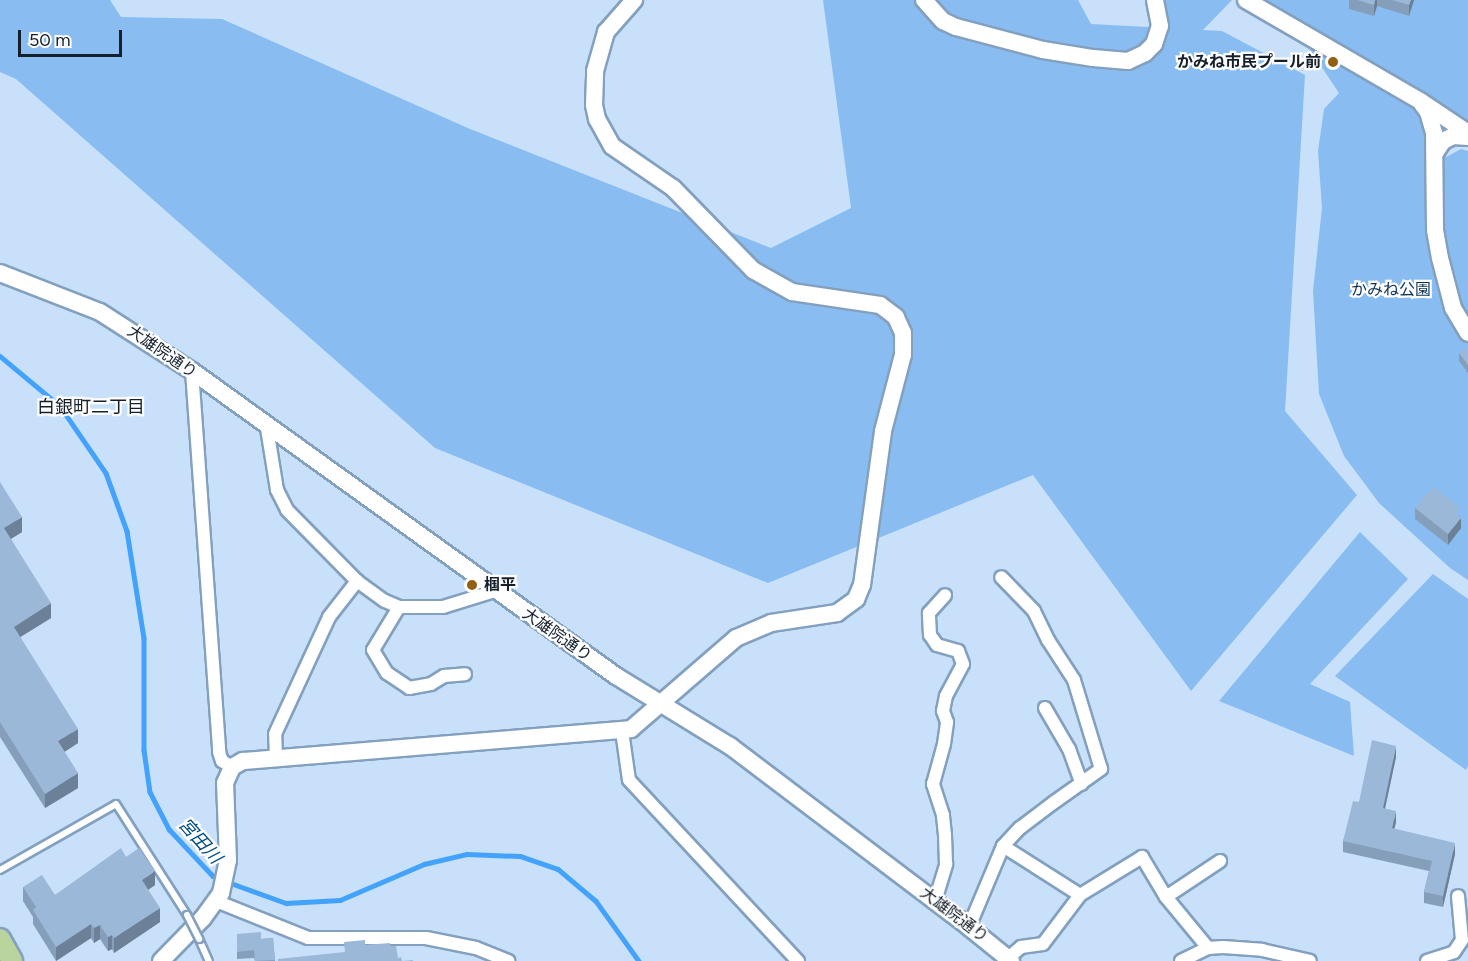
<!DOCTYPE html>
<html>
<head>
<meta charset="utf-8">
<style>
	body { margin:0 }
	#map { position:relative; width:1468px; height:961px; overflow:hidden; background:#c8e0fa; font-family:Figtree,"Noto Sans JP",sans-serif }
	div>[style] { position:absolute }
	.green>* { inset:0; background:#89bdf2 }
	.stream>* { height:4.5px; margin:-2.25px; padding:0 2.25px; transform-origin:2.25px; border-radius:2.25px; background:#42a2fc }
	.roads { filter:drop-shadow(2px 0 #83a0bf) drop-shadow(-2px 0 #83a0bf) drop-shadow(0 2px #83a0bf) drop-shadow(0 -2px #83a0bf) }
	.service>* { height:6px; margin:-3px; padding:0 3px; transform-origin:3px; border-radius:3px; background:#fff }
	.minor>* { height:12px; margin:-6px; padding:0 6px; transform-origin:6px; border-radius:6px; background:#fff }
	.tertiary>* { height:16px; margin:-8px; padding:0 8px; transform-origin:8px; border-radius:8px; background:#fff }
	.primary>* { height:20px; margin:-10px; padding:0 10px; transform-origin:10px; border-radius:10px; background:#bad49d }
	.bridges { filter:drop-shadow(2px 0 #83a0bf) drop-shadow(-2px 0 #83a0bf) drop-shadow(0 2px #83a0bf) drop-shadow(0 -2px #83a0bf) }
	.service-bridge>* { height:6px; margin:-3px; padding:0 3px; transform-origin:3px; border-radius:3px; background:#fff }
	.wall>* { inset:0; background:#859eba }
	.shaded-wall>* { inset:0; background:#6c8197 }
	.building>* { inset:0; background:#9bb8d8 }
	.dots>* { width:16px; height:16px; translate:-50% -50%; box-sizing:border-box; border:3px solid #fefefe; border-radius:50% }
	span { translate:-50% -50%; white-space:nowrap; text-align:center; line-height:1.15; -webkit-text-stroke:4.5px #fefefe; paint-order:stroke }
	.poi-label { font-size:16px; color:#15202c; font-weight:700 }
	.right { translate:-100% -50%; text-align:right }
	.left { translate:0 -50%; text-align:left }
	.park-label { font-size:16px; color:#0b3255 }
	.street-label { font-size:16px; color:#15202c }
	.neighbourhood-label { font-size:18px; color:#15202c }
	.water-label { font-size:18px; color:#024b84; font-style:italic }
	.scale { position:absolute; left:18px; top:30px; width:104px; height:27px; box-sizing:border-box; border:3px solid #15202c; border-top:0; padding-left:8px; font-size:18px; line-height:21px; white-space:nowrap; color:#15202c; -webkit-text-stroke:4px #fefefe; paint-order:stroke }
</style>
</head>
<body>
<div id="map">
	<div class="green">
		<i style="clip-path:polygon(0 0,110px 0,121px 17px,222px 19px,470px 129px,771px 248px,851px 208px,823px 0,1078px 0,1091px 24px,1167px 28px,1155px 0,1232px 0,1203px 30px,1222px 31px,1305px 75px,1285px 411px,1357px 495px,1191px 691px,1033px 475px,768px 583px,435px 448px,16px 79px,0 72px)"></i>
		<i style="clip-path:polygon(1262px 0,1468px 0,1468px 122px,1458px 115px)"></i>
		<i style="clip-path:polygon(1307px 45px,1417px 110px,1427px 138px,1446px 157px,1461px 149px,1468px 151px,1468px 580px,1450px 568px,1379px 503px,1344px 456px,1319px 394px,1313px 291px,1322px 208px,1318px 151px,1324px 109px,1339px 93px)"></i>
		<i style="clip-path:polygon(1360px 532px,1408px 579px,1310px 684px,1350px 702px,1354px 756px,1219px 701px)"></i>
		<i style="clip-path:polygon(1433px 574px,1468px 599px,1468px 766px,1466px 770px,1335px 676px)"></i>
	</div>
	<div class="stream">
		<i style="left:0;top:356px;width:78px;rotate:39.8deg"></i>
		<i style="left:60px;top:406px;width:81px;rotate:55.5deg"></i>
		<i style="left:106px;top:473px;width:62px;rotate:70.1deg"></i>
		<i style="left:127px;top:531px;width:108px;rotate:81deg"></i>
		<i style="left:144px;top:638px;width:112px;rotate:90deg"></i>
		<i style="left:144px;top:750px;width:42px;rotate:81.9deg"></i>
		<i style="left:150px;top:792px;width:42px;rotate:62.8deg"></i>
		<i style="left:169px;top:829px;width:64px;rotate:46.9deg"></i>
		<i style="left:213px;top:876px;width:8px;rotate:23deg"></i>
		<i style="left:228px;top:882px;width:62px;rotate:19.9deg"></i>
		<i style="left:286px;top:903px;width:54px;rotate:-3.2deg"></i>
		<i style="left:340px;top:900px;width:91px;rotate:-23.2deg"></i>
		<i style="left:424px;top:864px;width:44px;rotate:-13.1deg"></i>
		<i style="left:467px;top:854px;width:53px;rotate:2.2deg"></i>
		<i style="left:520px;top:856px;width:40px;rotate:18.9deg"></i>
		<i style="left:558px;top:869px;width:50px;rotate:40.1deg"></i>
		<i style="left:596px;top:901px;width:74px;rotate:54.4deg"></i>
	</div>
	<div class="roads">
		<div class="service">
			<i style="left:0;top:870px;width:133px;rotate:-29.6deg"></i>
			<i style="left:116px;top:804px;width:132px;rotate:57.4deg"></i>
			<i style="left:199px;top:939px;width:24px;rotate:66deg"></i>
		</div>
		<div class="minor">
			<i style="left:192px;top:371px;width:382px;rotate:85.9deg"></i>
			<i style="left:219px;top:752px;width:9px;rotate:72deg"></i>
			<i style="left:222px;top:761px;width:12px;rotate:31deg"></i>
			<i style="left:266px;top:422px;width:69px;rotate:80.8deg"></i>
			<i style="left:277px;top:490px;width:22px;rotate:63deg"></i>
			<i style="left:287px;top:510px;width:100px;rotate:45.4deg"></i>
			<i style="left:357px;top:581px;width:34px;rotate:36deg"></i>
			<i style="left:385px;top:601px;width:15px;rotate:23deg"></i>
			<i style="left:399px;top:607px;width:44px"></i>
			<i style="left:443px;top:607px;width:54px;rotate:-17.1deg"></i>
			<i style="left:399px;top:607px;width:50px;rotate:121.2deg"></i>
			<i style="left:373px;top:650px;width:27px;rotate:59deg"></i>
			<i style="left:387px;top:673px;width:27px;rotate:34deg"></i>
			<i style="left:409px;top:688px;width:22px;rotate:-10deg"></i>
			<i style="left:431px;top:684px;width:15px;rotate:-32deg"></i>
			<i style="left:444px;top:676px;width:21px;rotate:-5deg"></i>
			<i style="left:1045px;top:708px;width:48px;rotate:59.7deg"></i>
			<i style="left:1069px;top:749px;width:37px;rotate:70deg"></i>
			<i style="left:622px;top:731px;width:49px;rotate:81.9deg"></i>
			<i style="left:629px;top:780px;width:248px;rotate:47deg"></i>
			<i style="left:276px;top:758px;width:24px;rotate:-92deg"></i>
			<i style="left:275px;top:734px;width:129px;rotate:-65.2deg"></i>
			<i style="left:329px;top:617px;width:46px;rotate:-52.1deg"></i>
			<i style="left:1003px;top:846px;width:91px;rotate:32.5deg"></i>
			<i style="left:1166px;top:897px;width:66px;rotate:50.5deg"></i>
			<i style="left:216px;top:901px;width:99px;rotate:21.9deg"></i>
			<i style="left:308px;top:938px;width:118px"></i>
			<i style="left:426px;top:938px;width:51px;rotate:11.3deg"></i>
			<i style="left:476px;top:948px;width:35px;rotate:22deg"></i>
			<i style="left:935px;top:901px;width:39px;rotate:-73deg"></i>
			<i style="left:946px;top:864px;width:29px;rotate:-92deg"></i>
			<i style="left:945px;top:835px;width:20px;rotate:-96deg"></i>
			<i style="left:943px;top:815px;width:33px;rotate:-108deg"></i>
			<i style="left:933px;top:784px;width:41px;rotate:-74.6deg"></i>
			<i style="left:944px;top:744px;width:22px;rotate:-82deg"></i>
			<i style="left:947px;top:722px;width:12px;rotate:-110deg"></i>
			<i style="left:943px;top:711px;width:15px;rotate:-79deg"></i>
			<i style="left:946px;top:696px;width:36px;rotate:-62deg"></i>
			<i style="left:963px;top:664px;width:14px;rotate:-111deg"></i>
			<i style="left:958px;top:651px;width:22px;rotate:-164deg"></i>
			<i style="left:937px;top:645px;width:12px;rotate:-125deg"></i>
			<i style="left:930px;top:635px;width:22px;rotate:-93deg"></i>
			<i style="left:929px;top:613px;width:24px;rotate:-48deg"></i>
			<i style="left:969px;top:927px;width:88px;rotate:-67.2deg"></i>
			<i style="left:1003px;top:846px;width:25px;rotate:-47deg"></i>
			<i style="left:1020px;top:828px;width:41px;rotate:-37.1deg"></i>
			<i style="left:1053px;top:803px;width:59px;rotate:-35.3deg"></i>
			<i style="left:1101px;top:769px;width:93px;rotate:-106.9deg"></i>
			<i style="left:1074px;top:680px;width:48px;rotate:-123deg"></i>
			<i style="left:1048px;top:640px;width:32px;rotate:-116deg"></i>
			<i style="left:1034px;top:611px;width:47px;rotate:-134.1deg"></i>
			<i style="left:1008px;top:958px;width:17px;rotate:-40deg"></i>
			<i style="left:1021px;top:947px;width:22px;rotate:-8deg"></i>
			<i style="left:1043px;top:944px;width:61px;rotate:-52.9deg"></i>
			<i style="left:1080px;top:895px;width:73px;rotate:-31.5deg"></i>
			<i style="left:1142px;top:857px;width:47px;rotate:59deg"></i>
			<i style="left:1166px;top:897px;width:65px;rotate:-33.7deg"></i>
			<i style="left:1181px;top:961px;width:30px;rotate:-26deg"></i>
			<i style="left:1208px;top:948px;width:15px;rotate:-4deg"></i>
			<i style="left:1223px;top:947px;width:39px;rotate:4deg"></i>
			<i style="left:1262px;top:950px;width:49px;rotate:12.9deg"></i>
			<i style="left:1427px;top:961px;width:28px;rotate:-18deg"></i>
			<i style="left:1454px;top:952px;width:14px;rotate:-56deg"></i>
			<i style="left:1462px;top:940px;width:44px;rotate:-95.2deg"></i>
		</div>
		<div class="tertiary">
			<i style="left:924px;top:0;width:28px;rotate:48deg"></i>
			<i style="left:943px;top:21px;width:14px;rotate:25deg"></i>
			<i style="left:956px;top:27px;width:90px;rotate:14.8deg"></i>
			<i style="left:1043px;top:50px;width:51px;rotate:9.1deg"></i>
			<i style="left:1093px;top:58px;width:35px;rotate:5deg"></i>
			<i style="left:1128px;top:61px;width:19px;rotate:-25deg"></i>
			<i style="left:1145px;top:53px;width:13px;rotate:-45deg"></i>
			<i style="left:1154px;top:44px;width:19px;rotate:-72deg"></i>
			<i style="left:1160px;top:26px;width:26px;rotate:-101deg"></i>
			<i style="left:1246px;top:0;width:201px;rotate:30.1deg"></i>
			<i style="left:1420px;top:101px;width:58px;rotate:33.7deg"></i>
			<i style="left:1422px;top:104px;width:10px;rotate:53deg"></i>
			<i style="left:1428px;top:112px;width:22px;rotate:74deg"></i>
			<i style="left:1434px;top:133px;width:97px;rotate:89.4deg"></i>
			<i style="left:1435px;top:230px;width:28px;rotate:80deg"></i>
			<i style="left:1440px;top:258px;width:52px;rotate:75.4deg"></i>
			<i style="left:1453px;top:308px;width:29px;rotate:59deg"></i>
			<i style="left:1435px;top:153px;width:14px;rotate:-56deg"></i>
			<i style="left:1443px;top:141px;width:11px;rotate:-27deg"></i>
			<i style="left:1453px;top:136px;width:15px;rotate:4deg"></i>
			<i style="left:0;top:273px;width:107px;rotate:21.3deg"></i>
			<i style="left:100px;top:312px;width:109px;rotate:32.7deg"></i>
			<i style="left:192px;top:371px;width:522px;rotate:35.73deg"></i>
			<i style="left:616px;top:676px;width:134px;rotate:31.6deg"></i>
			<i style="left:730px;top:746px;width:300px;rotate:37.1deg"></i>
			<i style="left:969px;top:927px;width:54px;rotate:39deg"></i>
			<i style="left:161px;top:961px;width:60px;rotate:-45.7deg"></i>
			<i style="left:203px;top:918px;width:31px;rotate:-54deg"></i>
			<i style="left:221px;top:893px;width:34px;rotate:-78deg"></i>
			<i style="left:228px;top:860px;width:77px;rotate:-92.2deg"></i>
			<i style="left:225px;top:783px;width:17px;rotate:-66deg"></i>
			<i style="left:232px;top:767px;width:13px;rotate:-29deg"></i>
			<i style="left:243px;top:761px;width:389px;rotate:-4.7deg"></i>
			<i style="left:631px;top:729px;width:139px;rotate:-40.9deg"></i>
			<i style="left:736px;top:638px;width:38px;rotate:-23deg"></i>
			<i style="left:771px;top:623px;width:67px;rotate:-8.6deg"></i>
			<i style="left:837px;top:613px;width:24px;rotate:-36deg"></i>
			<i style="left:856px;top:599px;width:15px;rotate:-67deg"></i>
			<i style="left:862px;top:585px;width:155px;rotate:-82.2deg"></i>
			<i style="left:883px;top:431px;width:79px;rotate:-75.3deg"></i>
			<i style="left:903px;top:355px;width:22px;rotate:-90deg"></i>
			<i style="left:903px;top:333px;width:17px;rotate:-114deg"></i>
			<i style="left:896px;top:317px;width:20px;rotate:-143deg"></i>
			<i style="left:880px;top:305px;width:89px;rotate:-171.6deg"></i>
			<i style="left:792px;top:292px;width:45px;rotate:-150.6deg"></i>
			<i style="left:753px;top:270px;width:115px;rotate:-134.3deg"></i>
			<i style="left:673px;top:188px;width:74px;rotate:-145.5deg"></i>
			<i style="left:612px;top:146px;width:31px;rotate:-119deg"></i>
			<i style="left:597px;top:119px;width:14px;rotate:-102deg"></i>
			<i style="left:594px;top:105px;width:34px;rotate:-88deg"></i>
			<i style="left:595px;top:71px;width:41px;rotate:-74.2deg"></i>
			<i style="left:606px;top:32px;width:43px;rotate:-48.8deg"></i>
		</div>
		<div class="primary">
			<i style="left:0;top:939px;width:25px;rotate:61deg"></i>
		</div>
	</div>
	<div class="bridges">
		<div class="service-bridge">
			<i style="left:187px;top:915px;width:27px;rotate:63deg"></i>
		</div>
	</div>
	<div class="wall">
		<i style="clip-path:polygon(1349px 0,1414px 0,1409px 16px,1377px 6px,1374px 16px,1349px 9px)"></i>
		<i style="clip-path:polygon(1468px 352px,1468px 373px,1459px 361px,1459px 353px)"></i>
		<i style="clip-path:polygon(0 482px,22px 532px,11px 539px,51px 618px,20px 637px,78px 743px,64px 752px,78px 788px,45px 808px,0 737px)"></i>
		<i style="clip-path:polygon(1415px 508px,1460px 516px,1461px 528px,1448px 545px,1415px 519px)"></i>
		<i style="clip-path:polygon(1396px 757px,1385px 808px,1396px 822px,1394px 829px,1455px 854px,1443px 907px,1424px 903px,1424px 892px,1429px 871px,1343px 852px,1343px 841px,1359px 802px)"></i>
		<i style="clip-path:polygon(126px 857px,155px 885px,148px 890px,160px 922px,114px 953px,112px 949px,108px 951px,100px 939px,94px 943px,91px 938px,56px 961px,33px 924px,33px 917px,23px 901px,23px 887px,55px 895px)"></i>
		<i style="clip-path:polygon(237px 934px,261px 939px,273px 938px,275px 961px,255px 961px,254px 958px,237px 959px)"></i>
	</div>
	<div class="shaded-wall">
		<i style="clip-path:polygon(1375px 0,1377px 0,1377px 6px,1374px 16px,1374px 5px)"></i>
		<i style="clip-path:polygon(1411px 0,1414px 0,1409px 16px,1409px 5px)"></i>
		<i style="clip-path:polygon(22px 517px,22px 532px,4px 543px,4px 528px)"></i>
		<i style="clip-path:polygon(1461px 518px,1461px 528px,1448px 545px,1448px 534px)"></i>
		<i style="clip-path:polygon(51px 603px,51px 618px,14px 641px,14px 627px)"></i>
		<i style="clip-path:polygon(78px 729px,78px 743px,58px 756px,58px 741px)"></i>
		<i style="clip-path:polygon(1396px 746px,1396px 757px,1383px 818px,1383px 808px)"></i>
		<i style="clip-path:polygon(78px 773px,78px 788px,45px 808px,45px 794px)"></i>
		<i style="clip-path:polygon(1396px 811px,1396px 822px,1392px 839px,1392px 828px)"></i>
		<i style="clip-path:polygon(1455px 843px,1455px 854px,1443px 907px,1443px 896px)"></i>
		<i style="clip-path:polygon(155px 871px,155px 885px,142px 894px,142px 880px)"></i>
		<i style="clip-path:polygon(160px 908px,160px 922px,114px 953px,114px 938px)"></i>
		<i style="clip-path:polygon(91px 924px,91px 938px,56px 961px,56px 947px)"></i>
		<i style="clip-path:polygon(100px 925px,100px 939px,94px 943px,94px 928px)"></i>
		<i style="clip-path:polygon(112px 935px,112px 949px,108px 951px,108px 937px)"></i>
	</div>
	<div class="building">
		<i style="clip-path:polygon(1357px 0,1375px 0,1374px 5px)"></i>
		<i style="clip-path:polygon(1392px 0,1411px 0,1409px 5px)"></i>
		<i style="clip-path:polygon(1465px 349px,1468px 352px,1468px 365px,1459px 353px)"></i>
		<i style="clip-path:polygon(0 482px,22px 517px,4px 528px,51px 603px,14px 627px,78px 729px,58px 741px,78px 773px,45px 794px,0 722px)"></i>
		<i style="clip-path:polygon(1433px 487px,1460px 508px,1456px 513px,1461px 518px,1448px 534px,1415px 508px)"></i>
		<i style="clip-path:polygon(1372px 740px,1396px 746px,1383px 808px,1396px 811px,1392px 828px,1455px 843px,1443px 896px,1424px 892px,1432px 861px,1343px 841px,1353px 801px,1359px 802px)"></i>
		<i style="clip-path:polygon(121px 848px,126px 857px,139px 848px,155px 871px,142px 880px,160px 908px,114px 938px,112px 935px,108px 937px,100px 925px,94px 928px,91px 924px,56px 947px,33px 910px,36px 907px,23px 887px,42px 875px,55px 895px)"></i>
		<i style="clip-path:polygon(261px 932px,261px 939px,273px 938px,275px 960px,255px 961px,254px 950px,237px 952px,237px 934px)"></i>
		<i style="clip-path:polygon(365px 940px,365px 945px,390px 943px,390px 946px,396px 946px,398px 958px,401px 957px,402px 961px,413px 960px,413px 961px,278px 961px,278px 959px,345px 952px,344px 942px)"></i>
	</div>
	<div class="dots">
		<i style="left:1333px;top:62px;background:#925e11"></i>
		<i style="left:472px;top:585px;background:#925e11"></i>
	</div>
	<div class="poi-label">
		<span class="right" style="left:1321px;top:62px">かみね市民プール前</span>
		<span class="left" style="left:484px;top:585px">椢平</span>
	</div>
	<div class="park-label">
		<span style="left:1391px;top:290px">かみね公園</span>
	</div>
	<div class="street-label">
		<span style="left:162px;top:352px;rotate:34deg">大雄院通り</span>
		<span style="left:557px;top:635px;rotate:35deg">大雄院通り</span>
		<span style="left:954px;top:915px;rotate:37deg">大雄院通り</span>
	</div>
	<div class="neighbourhood-label">
		<span style="left:91px;top:407px">白銀町二丁目</span>
	</div>
	<div class="water-label">
		<span style="left:200px;top:841px;rotate:48deg">宮田川</span>
	</div>
	<div class="scale">50 m</div>
</div>
</body>
</html>
